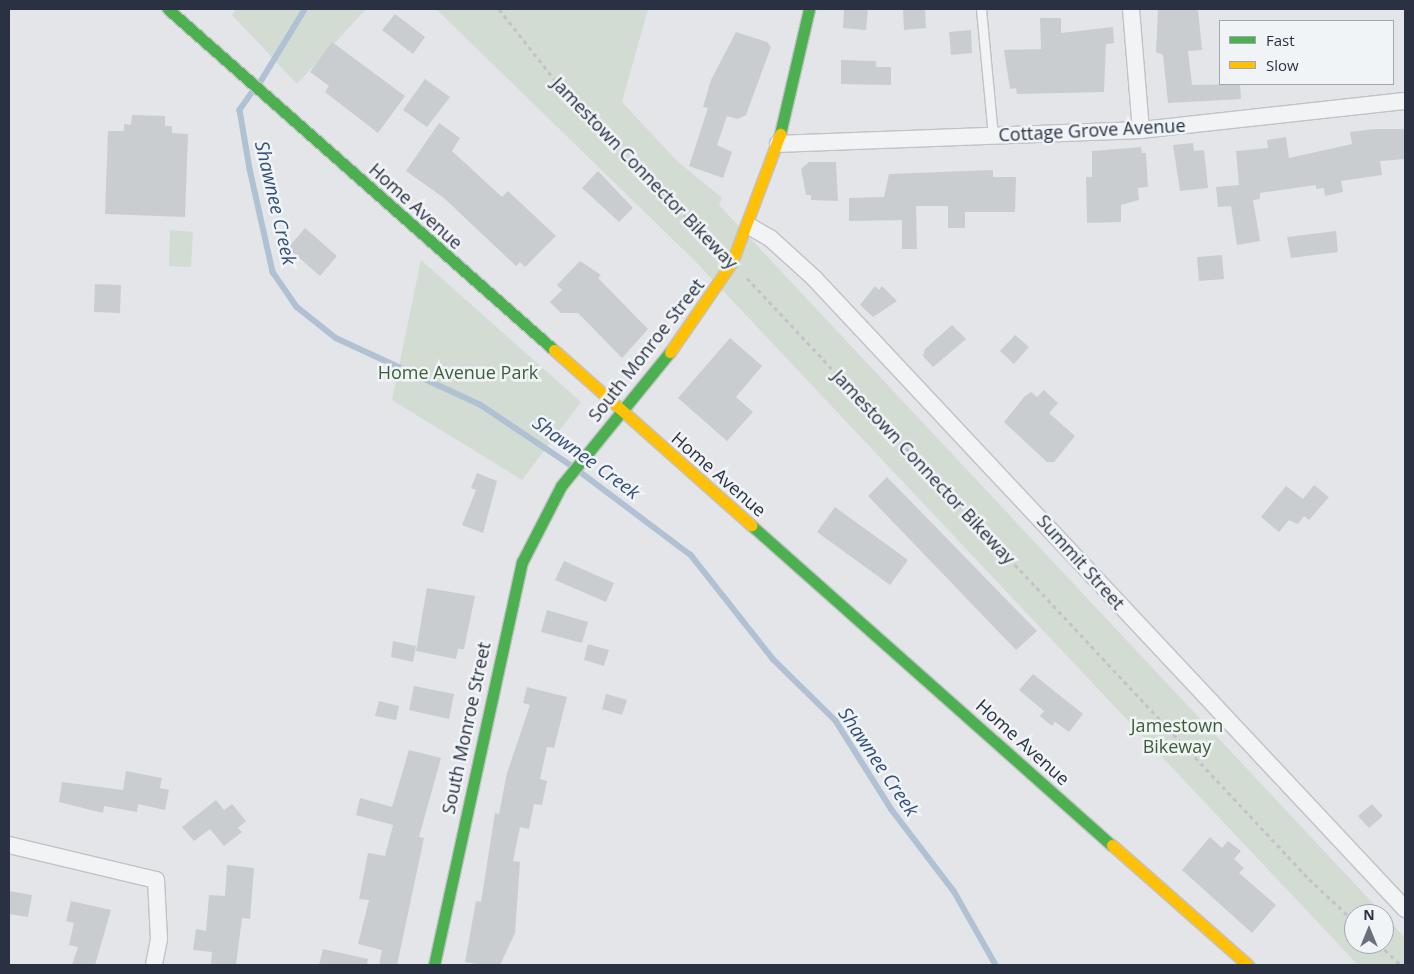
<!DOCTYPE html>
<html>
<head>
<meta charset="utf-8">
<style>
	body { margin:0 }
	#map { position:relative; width:1414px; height:974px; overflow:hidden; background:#e3e5e8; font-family:"Open Sans",sans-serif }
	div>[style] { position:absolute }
	.green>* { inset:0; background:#d3dcd3 }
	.stream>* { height:5.5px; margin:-2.75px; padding:0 2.75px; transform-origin:2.75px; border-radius:2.75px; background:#b1c1d4 }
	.building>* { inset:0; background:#cacdd0 }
	.path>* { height:3px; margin-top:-1.5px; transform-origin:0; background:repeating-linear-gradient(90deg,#c2c3c8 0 4px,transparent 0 8px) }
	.roads { filter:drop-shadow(1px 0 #c0c2c6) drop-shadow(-1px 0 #c0c2c6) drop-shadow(0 1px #c0c2c6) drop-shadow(0 -1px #c0c2c6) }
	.lane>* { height:9px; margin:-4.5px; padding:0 4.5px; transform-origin:4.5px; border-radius:4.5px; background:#f2f3f5 }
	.street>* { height:16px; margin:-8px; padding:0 8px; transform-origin:8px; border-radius:8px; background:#f2f3f5 }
	.fast>* { height:11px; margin:-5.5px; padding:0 5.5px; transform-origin:5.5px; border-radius:5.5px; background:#4caf50 }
	.slow>* { height:11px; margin:-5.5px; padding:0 5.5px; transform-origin:5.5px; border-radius:5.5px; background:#ffc107 }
	span { translate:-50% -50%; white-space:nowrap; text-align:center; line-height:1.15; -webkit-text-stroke:5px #f1f4f7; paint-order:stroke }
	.street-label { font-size:18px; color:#293142 }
	.park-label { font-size:18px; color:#3c5e36 }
	.water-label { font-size:19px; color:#334f77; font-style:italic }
	.frame { position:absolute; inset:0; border:10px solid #293142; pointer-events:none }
	.legend { position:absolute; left:1219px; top:20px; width:175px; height:65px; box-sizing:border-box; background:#f1f4f7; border:1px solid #a1a6af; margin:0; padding:6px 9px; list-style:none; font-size:15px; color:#293142 }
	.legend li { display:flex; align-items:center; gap:10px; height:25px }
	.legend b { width:25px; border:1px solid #a1a6af }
	.north { position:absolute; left:1344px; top:904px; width:50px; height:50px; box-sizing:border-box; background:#f1f4f7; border:1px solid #a1a6af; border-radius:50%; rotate:0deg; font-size:14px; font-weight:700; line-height:20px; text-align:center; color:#293142 }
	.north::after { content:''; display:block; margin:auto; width:18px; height:22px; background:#6a707c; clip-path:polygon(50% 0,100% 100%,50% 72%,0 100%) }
</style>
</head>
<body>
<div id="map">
	<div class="green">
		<i style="clip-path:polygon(236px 9px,366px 9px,297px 84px,232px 15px)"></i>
		<i style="clip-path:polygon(436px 9px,648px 9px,622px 102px,677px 161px,722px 198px,719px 205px,1383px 914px,1354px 914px,1354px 944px,1384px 944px,1384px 915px,1405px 938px,1405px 965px,1358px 965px,695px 261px)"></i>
		<i style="clip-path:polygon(170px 230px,193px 232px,191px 267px,169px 266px)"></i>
		<i style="clip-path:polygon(421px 260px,581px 402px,522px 480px,392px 400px)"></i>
	</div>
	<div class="stream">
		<i style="left:261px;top:81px;width:84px;rotate:-58.6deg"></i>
		<i style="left:252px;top:93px;width:21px;rotate:125deg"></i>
		<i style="left:240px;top:110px;width:60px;rotate:80.4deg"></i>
		<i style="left:250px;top:169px;width:106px;rotate:77.4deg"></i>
		<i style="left:273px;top:272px;width:42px;rotate:55.6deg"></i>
		<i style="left:297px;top:307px;width:50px;rotate:38.5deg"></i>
		<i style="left:336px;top:338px;width:160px;rotate:24.8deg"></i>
		<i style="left:481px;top:405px;width:110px;rotate:33.8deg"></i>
		<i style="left:579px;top:471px;width:140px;rotate:36.9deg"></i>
		<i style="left:691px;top:555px;width:132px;rotate:51.7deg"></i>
		<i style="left:773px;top:659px;width:88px;rotate:44.5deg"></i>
		<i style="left:836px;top:721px;width:105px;rotate:57.8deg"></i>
		<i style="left:892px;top:810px;width:102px;rotate:52.6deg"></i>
		<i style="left:954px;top:891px;width:85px;rotate:60.4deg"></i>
	</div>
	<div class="building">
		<i style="clip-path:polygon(844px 9px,868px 9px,866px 30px,843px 28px)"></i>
		<i style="clip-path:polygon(903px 9px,925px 9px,926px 28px,904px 30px)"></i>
		<i style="clip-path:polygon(1158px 9px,1198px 9px,1202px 50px,1188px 51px,1192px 85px,1240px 84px,1241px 99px,1168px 103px,1163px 55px,1156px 52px)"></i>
		<i style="clip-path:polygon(395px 14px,425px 37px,413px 54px,382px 30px)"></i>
		<i style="clip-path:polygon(1040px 18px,1061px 18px,1061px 33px,1113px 27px,1114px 43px,1106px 44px,1104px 92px,1017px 94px,1016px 88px,1010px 89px,1004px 50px,1041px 49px)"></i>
		<i style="clip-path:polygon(971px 30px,972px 53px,951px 55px,949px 32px)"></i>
		<i style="clip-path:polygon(736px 32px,767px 42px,771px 47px,746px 115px,738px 119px,727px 116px,717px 145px,732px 152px,723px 178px,689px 166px,708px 108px,703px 107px,711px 80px)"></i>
		<i style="clip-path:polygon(332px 42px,405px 96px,378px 133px,325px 92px,329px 86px,310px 72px)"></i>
		<i style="clip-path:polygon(841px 60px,876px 61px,876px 67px,891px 67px,891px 85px,841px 84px)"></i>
		<i style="clip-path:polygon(425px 79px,450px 97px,427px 127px,403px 110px)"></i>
		<i style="clip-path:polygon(132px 115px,165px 116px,165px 126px,172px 126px,172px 133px,188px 134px,185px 217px,105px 214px,108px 131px,124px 131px,124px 124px,131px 125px)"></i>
		<i style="clip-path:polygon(439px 123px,460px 138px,452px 151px,502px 197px,508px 191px,556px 236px,525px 267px,520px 262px,516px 266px,444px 198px,406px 171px)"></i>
		<i style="clip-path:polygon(1375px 129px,1405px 129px,1405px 159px,1380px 161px,1382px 175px,1341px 181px,1343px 192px,1325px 196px,1324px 188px,1316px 189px,1316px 185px,1260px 193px,1260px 199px,1253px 200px,1260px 241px,1237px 245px,1231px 206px,1218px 207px,1216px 187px,1239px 185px,1236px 151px,1268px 148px,1267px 140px,1286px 137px,1289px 158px,1352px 144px,1350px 132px)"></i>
		<i style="clip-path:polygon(1193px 143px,1194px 151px,1204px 150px,1208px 188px,1180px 191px,1173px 145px)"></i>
		<i style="clip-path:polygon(1141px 147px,1142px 153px,1146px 153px,1148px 187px,1138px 188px,1139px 200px,1121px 205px,1121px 222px,1087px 223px,1086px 177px,1092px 177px,1092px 151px)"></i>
		<i style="clip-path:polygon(809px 162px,836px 162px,838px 201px,811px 200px,811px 195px,806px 195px,801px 169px)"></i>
		<i style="clip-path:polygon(993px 170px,993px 177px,1016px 177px,1015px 212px,965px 212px,965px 228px,948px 228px,948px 206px,916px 206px,917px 249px,902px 249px,902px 220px,849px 221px,849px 198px,884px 197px,889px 174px)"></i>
		<i style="clip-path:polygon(598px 171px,633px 208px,619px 222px,582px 188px)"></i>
		<i style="clip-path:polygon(305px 228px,337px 256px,320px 276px,288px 248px)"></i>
		<i style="clip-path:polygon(1336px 231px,1338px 252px,1291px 258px,1287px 237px)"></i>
		<i style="clip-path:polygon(1222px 255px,1224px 279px,1199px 281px,1197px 257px)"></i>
		<i style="clip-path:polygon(580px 261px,601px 275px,598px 278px,648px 329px,622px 358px,578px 313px,561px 313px,550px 302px,562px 290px,557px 285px)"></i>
		<i style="clip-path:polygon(95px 284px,121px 285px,120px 313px,94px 312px)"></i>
		<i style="clip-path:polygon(875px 286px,879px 290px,882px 286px,897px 301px,873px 317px,860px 305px)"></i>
		<i style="clip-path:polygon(952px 325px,966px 339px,933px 367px,923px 356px,925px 349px)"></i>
		<i style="clip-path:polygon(1015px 335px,1029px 347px,1014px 364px,1000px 351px)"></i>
		<i style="clip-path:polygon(730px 338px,762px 366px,736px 397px,753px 412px,727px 441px,678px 398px)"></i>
		<i style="clip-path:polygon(1044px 390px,1058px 403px,1049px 413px,1075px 436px,1054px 462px,1047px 462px,1004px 422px,1025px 396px,1031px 392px,1037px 397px)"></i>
		<i style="clip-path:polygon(477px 473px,497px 481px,483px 533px,462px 525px,476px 490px,471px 488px)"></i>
		<i style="clip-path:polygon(887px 477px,1037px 631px,1016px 650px,868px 496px)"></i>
		<i style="clip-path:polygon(1314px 485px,1329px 497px,1309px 520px,1304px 516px,1298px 524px,1289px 520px,1279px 532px,1261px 517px,1286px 486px,1303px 499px)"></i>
		<i style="clip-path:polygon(835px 507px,908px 560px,890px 585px,817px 532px)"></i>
		<i style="clip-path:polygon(564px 561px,614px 583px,606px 602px,555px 580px)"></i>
		<i style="clip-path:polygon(427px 588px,475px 596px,464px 649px,458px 649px,456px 659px,416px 651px)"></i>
		<i style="clip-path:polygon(547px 610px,588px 622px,582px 643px,541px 632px)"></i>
		<i style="clip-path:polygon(393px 641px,416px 646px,413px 662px,391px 657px)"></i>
		<i style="clip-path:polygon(588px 644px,609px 650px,604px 666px,584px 660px)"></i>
		<i style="clip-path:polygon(1033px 674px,1083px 714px,1069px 732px,1055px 722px,1052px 726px,1040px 716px,1044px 711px,1019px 690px)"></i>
		<i style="clip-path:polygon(414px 686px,454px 694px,449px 719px,409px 710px)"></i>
		<i style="clip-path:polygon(527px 687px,567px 697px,554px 748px,547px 747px,540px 779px,547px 781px,542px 805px,534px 804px,529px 829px,520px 827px,513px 861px,520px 862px,515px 933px,500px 965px,483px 965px,465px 962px,476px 901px,481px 902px,495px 813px,499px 814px,507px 773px,530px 705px,523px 703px)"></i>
		<i style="clip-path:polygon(606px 694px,627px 700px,622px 715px,602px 709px)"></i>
		<i style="clip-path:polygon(379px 701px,399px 706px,396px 720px,375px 716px)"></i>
		<i style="clip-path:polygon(409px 750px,441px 758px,419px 837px,424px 838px,397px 965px,379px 965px,382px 950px,358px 944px,369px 900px,359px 899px,368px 853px,385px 856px,393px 825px,356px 815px,360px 798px,392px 807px)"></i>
		<i style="clip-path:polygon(126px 771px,162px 778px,160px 788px,169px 790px,165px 810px,138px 804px,137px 812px,104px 806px,103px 813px,59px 802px,62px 782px,123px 790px)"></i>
		<i style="clip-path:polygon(216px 800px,224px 810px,232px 804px,246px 821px,238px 828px,242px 832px,224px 846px,210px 829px,194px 841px,182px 827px)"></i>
		<i style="clip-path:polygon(1372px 804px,1383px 816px,1369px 828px,1358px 816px)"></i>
		<i style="clip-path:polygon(1210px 837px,1222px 848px,1228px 841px,1241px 851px,1234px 859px,1244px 868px,1239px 873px,1276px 905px,1252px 933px,1182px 870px)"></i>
		<i style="clip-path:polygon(227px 865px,254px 868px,250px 919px,242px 918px,236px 965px,211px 965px,212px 952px,193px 950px,196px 929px,206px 931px,209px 895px,225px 896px)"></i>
		<i style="clip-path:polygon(9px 891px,32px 895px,28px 917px,9px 914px)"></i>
		<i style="clip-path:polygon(71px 901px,111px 910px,95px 965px,72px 965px,78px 947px,69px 945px,74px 923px,66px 921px)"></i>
		<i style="clip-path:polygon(323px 949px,368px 959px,367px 965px,319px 965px)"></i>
	</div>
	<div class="path">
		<i style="left:499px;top:9px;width:125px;rotate:51.8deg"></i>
		<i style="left:576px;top:107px;width:198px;rotate:45deg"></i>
		<i style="left:747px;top:278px;width:823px;rotate:46.92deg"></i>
		<i style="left:1309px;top:879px;width:62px;rotate:43deg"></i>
		<i style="left:1379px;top:944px;width:30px;rotate:44deg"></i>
	</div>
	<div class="roads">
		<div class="lane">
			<i style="left:981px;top:9px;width:128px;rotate:84.6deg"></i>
		</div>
		<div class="street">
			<i style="left:1131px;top:9px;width:121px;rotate:85.3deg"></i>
			<i style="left:778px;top:144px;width:363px;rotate:-2.2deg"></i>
			<i style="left:1141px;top:130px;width:266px;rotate:-6.3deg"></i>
			<i style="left:749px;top:226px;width:24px;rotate:30deg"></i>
			<i style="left:770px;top:238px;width:59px;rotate:42.3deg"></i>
			<i style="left:814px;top:278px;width:865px;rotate:46.87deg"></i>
			<i style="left:9px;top:845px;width:151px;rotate:13.4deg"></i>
			<i style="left:156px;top:880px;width:59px;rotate:87.1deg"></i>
			<i style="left:159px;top:939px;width:26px;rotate:101deg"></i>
		</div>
		<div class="fast">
			<i style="left:168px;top:9px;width:515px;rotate:41.46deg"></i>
			<i style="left:780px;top:134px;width:128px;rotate:-76.9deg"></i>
			<i style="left:751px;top:525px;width:482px;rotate:41.6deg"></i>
			<i style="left:434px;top:965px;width:412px;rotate:-77.7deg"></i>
			<i style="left:522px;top:562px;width:85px;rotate:-62.8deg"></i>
			<i style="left:561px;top:486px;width:173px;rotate:-50.9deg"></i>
		</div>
		<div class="slow">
			<i style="left:554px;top:350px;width:264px;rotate:41.6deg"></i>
			<i style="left:670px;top:352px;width:109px;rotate:-55.4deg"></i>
			<i style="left:732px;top:262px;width:137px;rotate:-69.4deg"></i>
			<i style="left:1112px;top:845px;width:181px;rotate:41.4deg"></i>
		</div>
	</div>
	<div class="street-label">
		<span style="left:1092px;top:130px;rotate:-3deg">Cottage Grove Avenue</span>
		<span style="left:645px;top:173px;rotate:46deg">Jamestown Connector Bikeway</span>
		<span style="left:416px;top:206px;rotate:42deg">Home Avenue</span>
		<span style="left:646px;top:350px;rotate:-52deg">South Monroe Street</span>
		<span style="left:924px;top:467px;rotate:47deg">Jamestown Connector Bikeway</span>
		<span style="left:719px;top:474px;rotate:41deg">Home Avenue</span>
		<span style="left:1081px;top:562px;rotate:48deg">Summit Street</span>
		<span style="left:466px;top:728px;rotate:-78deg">South Monroe Street</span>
		<span style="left:1023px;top:742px;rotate:42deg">Home Avenue</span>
	</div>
	<div class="park-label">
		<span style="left:458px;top:372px">Home Avenue Park</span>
		<span style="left:1177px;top:736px">Jamestown<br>Bikeway</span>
	</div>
	<div class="water-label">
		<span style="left:275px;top:203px;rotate:77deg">Shawnee Creek</span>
		<span style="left:586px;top:458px;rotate:36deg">Shawnee Creek</span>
		<span style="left:878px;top:762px;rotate:56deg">Shawnee Creek</span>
	</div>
	<div class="frame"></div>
	<ul class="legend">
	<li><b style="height:6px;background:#4caf50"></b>Fast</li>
	<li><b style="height:6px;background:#ffc107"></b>Slow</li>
	</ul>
	<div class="north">N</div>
</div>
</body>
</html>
